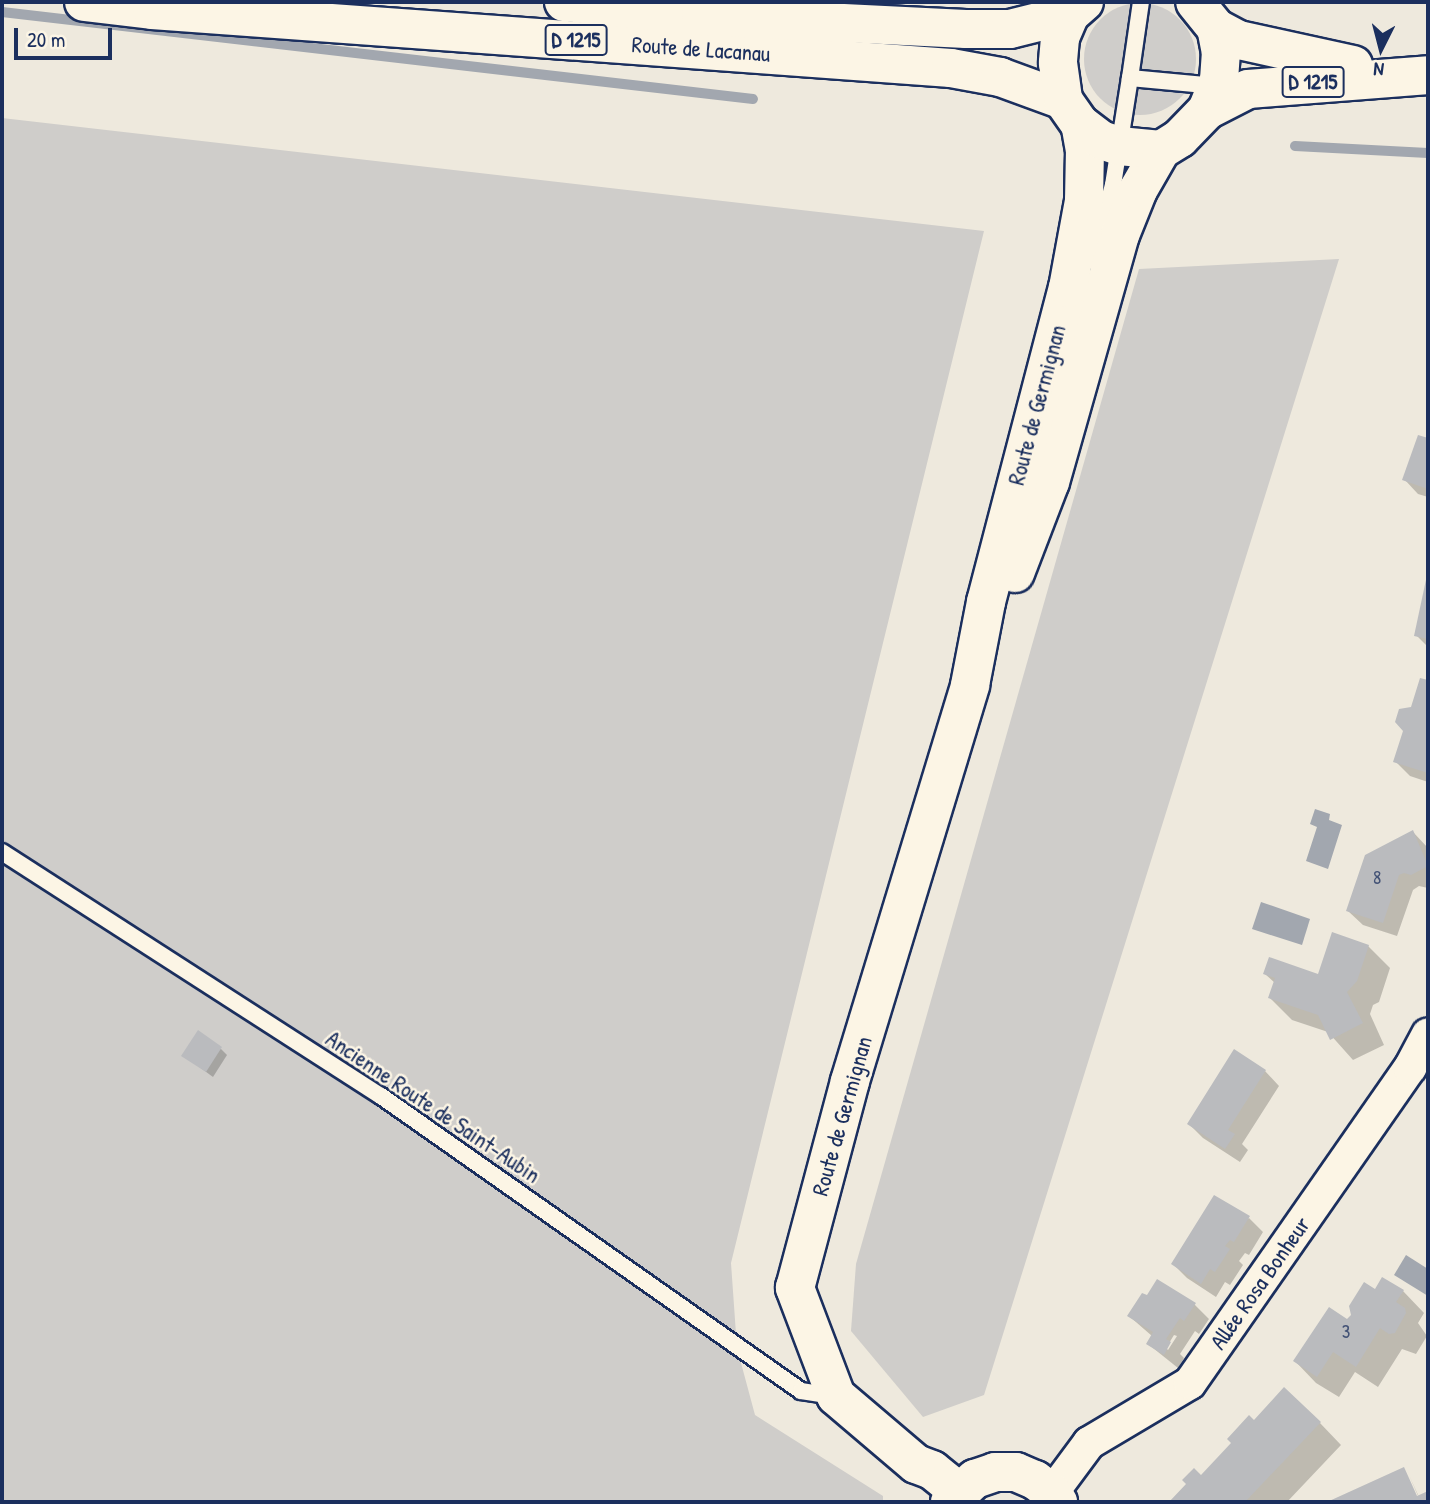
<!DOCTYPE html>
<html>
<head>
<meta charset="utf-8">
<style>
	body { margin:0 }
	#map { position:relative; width:1430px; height:1504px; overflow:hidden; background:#eee9dd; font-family:"Patrick Hand",sans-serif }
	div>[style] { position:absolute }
	.green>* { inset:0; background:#cfcdca }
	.round { border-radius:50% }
	.water>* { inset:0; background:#a2a7af }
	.shadow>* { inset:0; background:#0003 }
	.stream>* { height:10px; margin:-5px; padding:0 5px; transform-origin:5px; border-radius:5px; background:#a2a7af }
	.building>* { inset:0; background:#babbbe }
	.roads { filter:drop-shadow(2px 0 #1b2f5e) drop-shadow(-2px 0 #1b2f5e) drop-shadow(0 2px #1b2f5e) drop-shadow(0 -2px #1b2f5e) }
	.service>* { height:16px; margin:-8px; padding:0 8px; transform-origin:8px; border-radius:8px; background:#fcf5e5 }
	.minor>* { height:32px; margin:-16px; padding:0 16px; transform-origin:16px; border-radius:16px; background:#fcf5e5 }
	.tertiary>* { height:38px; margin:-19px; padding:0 19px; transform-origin:19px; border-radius:19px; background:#fcf5e5 }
	.primary>* { height:38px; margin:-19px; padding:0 19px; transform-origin:19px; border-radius:19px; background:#fcf5e5 }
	span { translate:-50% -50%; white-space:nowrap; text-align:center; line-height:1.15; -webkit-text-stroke:5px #fcf5e5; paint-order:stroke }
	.number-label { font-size:19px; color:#435276 }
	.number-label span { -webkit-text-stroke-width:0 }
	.shield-label span { padding:2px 5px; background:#fcf5e5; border:2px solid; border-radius:5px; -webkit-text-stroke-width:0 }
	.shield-label { font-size:21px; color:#1b2f5e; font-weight:700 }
	.street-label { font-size:23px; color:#1b2f5e }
	.frame { position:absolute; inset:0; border:4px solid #1b2f5e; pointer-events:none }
	.north { position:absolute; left:1346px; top:14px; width:70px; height:70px; -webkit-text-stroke:5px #fcf5e5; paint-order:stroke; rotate:186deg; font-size:19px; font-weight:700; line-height:28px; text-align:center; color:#1b2f5e }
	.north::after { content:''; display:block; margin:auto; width:24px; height:32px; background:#1b2f5e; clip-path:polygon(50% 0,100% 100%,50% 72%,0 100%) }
	.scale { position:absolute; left:14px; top:28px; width:98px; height:32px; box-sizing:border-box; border:4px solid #1b2f5e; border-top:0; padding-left:9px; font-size:21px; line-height:24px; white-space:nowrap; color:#1b2f5e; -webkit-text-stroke:5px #fcf5e5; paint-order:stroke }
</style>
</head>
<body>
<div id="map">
	<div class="green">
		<i class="round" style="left:1084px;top:3px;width:112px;height:112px"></i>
		<i style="clip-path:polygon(2px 118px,984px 231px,731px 1263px,737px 1348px,755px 1415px,883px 1496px,883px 1502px,2px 1502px)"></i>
		<i style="clip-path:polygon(1339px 259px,984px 1395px,923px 1417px,851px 1331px,856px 1264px,1139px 269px)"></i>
	</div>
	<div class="water">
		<i style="clip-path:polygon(1315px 809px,1330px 814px,1329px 820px,1342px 825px,1328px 869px,1306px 861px,1317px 827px,1310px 824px)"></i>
		<i style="clip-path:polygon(1261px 902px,1310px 919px,1302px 945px,1252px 929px)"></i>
		<i style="clip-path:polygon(1406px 1255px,1428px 1269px,1428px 1296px,1394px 1275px)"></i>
	</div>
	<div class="shadow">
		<i style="clip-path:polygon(1420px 437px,1428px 440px,1428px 497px,1418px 494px,1404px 479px)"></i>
		<i style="clip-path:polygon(1428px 579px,1428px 647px,1416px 635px)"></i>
		<i style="clip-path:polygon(1422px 680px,1428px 682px,1428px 782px,1410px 776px,1395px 761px)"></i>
		<i style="clip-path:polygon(1413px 832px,1428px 848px,1428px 888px,1419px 886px,1413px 890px,1397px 936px,1363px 925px,1348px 911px)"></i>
		<i style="clip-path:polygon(1368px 946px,1390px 968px,1379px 1002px,1373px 1005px,1370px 1014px,1384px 1045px,1353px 1060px,1328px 1032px,1292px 1020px,1270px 998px,1275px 983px,1265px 974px,1319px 976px)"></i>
		<i style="clip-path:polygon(221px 1049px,227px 1055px,213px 1077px,183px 1055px)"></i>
		<i style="clip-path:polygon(1265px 1071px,1279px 1086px,1242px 1144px,1248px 1150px,1240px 1162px,1203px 1138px,1189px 1124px)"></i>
		<i style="clip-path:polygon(1249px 1218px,1263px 1232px,1249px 1255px,1245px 1253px,1239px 1261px,1243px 1265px,1230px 1285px,1225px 1282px,1216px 1297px,1187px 1278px,1173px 1264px)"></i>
		<i style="clip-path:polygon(1403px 1291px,1424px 1313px,1418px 1323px,1427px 1336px,1416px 1354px,1402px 1349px,1378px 1387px,1355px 1372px,1339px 1397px,1316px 1383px,1295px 1361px,1348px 1322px,1375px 1292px)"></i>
		<i style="clip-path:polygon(evenodd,1147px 1298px,1195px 1305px,1209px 1319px,1199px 1334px,1195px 1331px,1180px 1354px,1184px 1358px,1178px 1368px,1148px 1344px,1152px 1336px,1129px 1316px,1147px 1298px,1174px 1335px,1177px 1336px,1168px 1350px,1166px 1348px,1174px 1335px)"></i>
		<i style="clip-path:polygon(1254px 1422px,1320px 1423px,1341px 1445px,1287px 1502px,1172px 1502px,1189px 1484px,1201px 1478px)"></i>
		<i style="clip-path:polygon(1403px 1470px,1415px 1498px,1419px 1498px,1409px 1475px,1419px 1497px,1428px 1493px,1428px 1502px,1332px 1502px)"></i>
	</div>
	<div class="stream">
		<i style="left:2px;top:12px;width:756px;rotate:6.61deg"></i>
		<i style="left:1295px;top:146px;width:133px;rotate:3deg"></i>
	</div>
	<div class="building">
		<i style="clip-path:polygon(1418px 435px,1428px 438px,1428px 489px,1402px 480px)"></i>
		<i style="clip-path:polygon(1427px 575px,1428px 575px,1428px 639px,1414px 636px)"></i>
		<i style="clip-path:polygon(1420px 678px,1428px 680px,1428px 773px,1393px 762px,1403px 731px,1395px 722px,1399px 709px,1411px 707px)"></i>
		<i style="clip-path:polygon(1413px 830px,1428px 866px,1411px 875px,1404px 873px,1399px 875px,1383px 923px,1346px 911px,1365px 855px)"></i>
		<i style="clip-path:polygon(1332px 932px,1369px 945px,1357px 981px,1347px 992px,1363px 1023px,1330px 1040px,1318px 1015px,1268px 998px,1275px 978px,1263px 974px,1269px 957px,1318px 974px)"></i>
		<i style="clip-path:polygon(198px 1030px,222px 1047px,206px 1072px,181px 1056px)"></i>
		<i style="clip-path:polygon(1234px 1049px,1266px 1070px,1228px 1130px,1235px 1134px,1225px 1149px,1187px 1124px)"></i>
		<i style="clip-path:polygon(1214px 1195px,1250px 1216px,1234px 1242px,1230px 1240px,1225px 1246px,1230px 1249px,1215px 1272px,1210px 1269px,1201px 1284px,1171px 1264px)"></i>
		<i style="clip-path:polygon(1382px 1277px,1404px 1290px,1396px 1302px,1405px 1308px,1406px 1313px,1395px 1333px,1389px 1334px,1380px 1328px,1356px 1367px,1333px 1352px,1317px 1377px,1293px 1361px,1329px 1307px,1347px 1319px,1351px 1315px,1349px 1306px,1364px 1282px,1375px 1289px)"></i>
		<i style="clip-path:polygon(1157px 1279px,1196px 1303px,1184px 1321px,1180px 1318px,1166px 1339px,1171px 1342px,1164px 1355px,1146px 1344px,1153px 1332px,1127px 1316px,1142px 1293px,1147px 1295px)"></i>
		<i style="clip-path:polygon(1284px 1387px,1321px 1422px,1245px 1502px,1169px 1502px,1186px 1484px,1182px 1480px,1194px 1468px,1201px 1475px,1231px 1443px,1227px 1439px,1249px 1415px,1254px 1420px)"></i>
		<i style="clip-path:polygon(1404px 1467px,1417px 1496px,1428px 1491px,1428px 1502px,1327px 1502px)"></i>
	</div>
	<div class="roads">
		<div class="service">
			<i style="left:1130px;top:78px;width:77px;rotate:-81.8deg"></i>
			<i style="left:1093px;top:260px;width:78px;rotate:-75.1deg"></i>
			<i style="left:1113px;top:185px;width:108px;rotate:-81deg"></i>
			<i style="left:1130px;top:78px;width:86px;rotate:5.3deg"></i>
			<i style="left:2px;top:852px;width:451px;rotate:32.8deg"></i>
			<i style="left:381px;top:1096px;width:513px;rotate:35.08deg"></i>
			<i style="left:801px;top:1391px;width:33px;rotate:9deg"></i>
		</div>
		<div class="minor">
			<i style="left:1052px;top:1493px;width:62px;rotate:-53.5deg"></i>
			<i style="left:1089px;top:1443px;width:117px;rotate:-30.7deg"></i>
			<i style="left:1190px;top:1383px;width:384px;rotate:-55.1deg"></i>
			<i style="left:1410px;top:1068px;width:38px;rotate:-62deg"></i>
		</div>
		<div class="tertiary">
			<i style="left:1015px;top:573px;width:97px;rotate:-69deg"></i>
			<i style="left:1050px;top:482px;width:257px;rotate:-74.2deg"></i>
			<i style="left:1120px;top:235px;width:48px;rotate:-68.2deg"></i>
			<i style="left:1138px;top:190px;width:46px;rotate:-60.1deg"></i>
			<i style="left:958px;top:1491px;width:33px;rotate:-141deg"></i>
			<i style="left:932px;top:1470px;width:17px;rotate:-159deg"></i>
			<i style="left:916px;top:1464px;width:105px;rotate:-139.6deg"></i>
			<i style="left:836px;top:1396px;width:116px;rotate:-110.8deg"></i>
			<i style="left:795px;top:1288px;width:214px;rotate:-75.1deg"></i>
			<i style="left:850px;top:1081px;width:414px;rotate:-73.1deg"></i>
			<i style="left:970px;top:685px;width:85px;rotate:-79.1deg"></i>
			<i style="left:986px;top:602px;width:325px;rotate:-75.4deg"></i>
			<i style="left:1068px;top:288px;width:88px;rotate:-79.6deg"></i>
			<i style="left:1084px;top:201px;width:50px;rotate:-88.9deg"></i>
			<i style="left:1085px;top:151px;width:27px;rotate:-100deg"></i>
			<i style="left:950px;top:1502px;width:34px;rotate:-43deg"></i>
			<i style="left:975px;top:1479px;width:21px;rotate:-19deg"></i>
			<i style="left:995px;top:1472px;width:21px"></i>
			<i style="left:1016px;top:1472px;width:21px;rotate:23deg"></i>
			<i style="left:1035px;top:1480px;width:21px;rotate:37deg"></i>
			<i style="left:1052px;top:1493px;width:11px;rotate:56deg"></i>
		</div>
		<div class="primary">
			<i style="left:84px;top:2px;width:68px;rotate:6.7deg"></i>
			<i style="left:152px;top:10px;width:801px;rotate:4.15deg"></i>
			<i style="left:951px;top:68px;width:50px;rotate:10.4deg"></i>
			<i style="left:1000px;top:77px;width:67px;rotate:20.1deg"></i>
			<i style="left:564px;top:2px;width:138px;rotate:5.8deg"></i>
			<i style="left:701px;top:16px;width:265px;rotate:2.8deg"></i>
			<i style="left:966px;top:29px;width:44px"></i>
			<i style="left:1010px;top:29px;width:62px;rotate:-14deg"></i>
			<i style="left:1084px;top:2px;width:18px;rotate:139deg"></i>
			<i style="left:1070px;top:14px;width:26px;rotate:113deg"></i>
			<i style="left:1060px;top:38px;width:25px;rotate:95deg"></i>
			<i style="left:1058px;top:63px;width:37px;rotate:82deg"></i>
			<i style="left:1063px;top:100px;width:29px;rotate:55deg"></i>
			<i style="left:1080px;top:124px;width:26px;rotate:37deg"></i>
			<i style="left:1101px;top:140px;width:19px;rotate:18deg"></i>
			<i style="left:1119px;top:146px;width:42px;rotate:5.4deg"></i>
			<i style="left:1161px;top:150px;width:22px;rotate:-32deg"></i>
			<i style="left:1180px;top:138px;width:39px;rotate:-46deg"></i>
			<i style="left:1207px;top:110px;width:32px;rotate:-68deg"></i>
			<i style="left:1219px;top:80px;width:27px;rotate:-86deg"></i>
			<i style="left:1221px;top:53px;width:25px;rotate:-101deg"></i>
			<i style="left:1216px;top:28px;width:33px;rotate:-129deg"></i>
			<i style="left:1216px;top:28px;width:26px;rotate:28deg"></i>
			<i style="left:1239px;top:40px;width:117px;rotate:12.4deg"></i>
			<i style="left:1207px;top:110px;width:46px;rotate:-27.1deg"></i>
			<i style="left:1248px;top:89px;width:181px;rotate:-4.4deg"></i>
		</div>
	</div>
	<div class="number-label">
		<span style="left:1377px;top:878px">8</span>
		<span style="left:1346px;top:1332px">3</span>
	</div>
	<div class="shield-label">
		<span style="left:576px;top:40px">D 1215</span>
		<span style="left:1313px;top:82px">D 1215</span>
	</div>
	<div class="street-label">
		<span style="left:701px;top:49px;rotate:4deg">Route de Lacanau</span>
		<span style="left:1037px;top:405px;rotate:-75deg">Route de Germignan</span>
		<span style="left:433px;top:1107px;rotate:34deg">Ancienne Route de Saint-Aubin</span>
		<span style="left:842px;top:1116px;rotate:-74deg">Route de Germignan</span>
		<span style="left:1260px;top:1283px;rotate:-55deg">Allée Rosa Bonheur</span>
	</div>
	<div class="frame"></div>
	<div class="north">N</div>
	<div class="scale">20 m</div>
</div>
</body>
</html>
